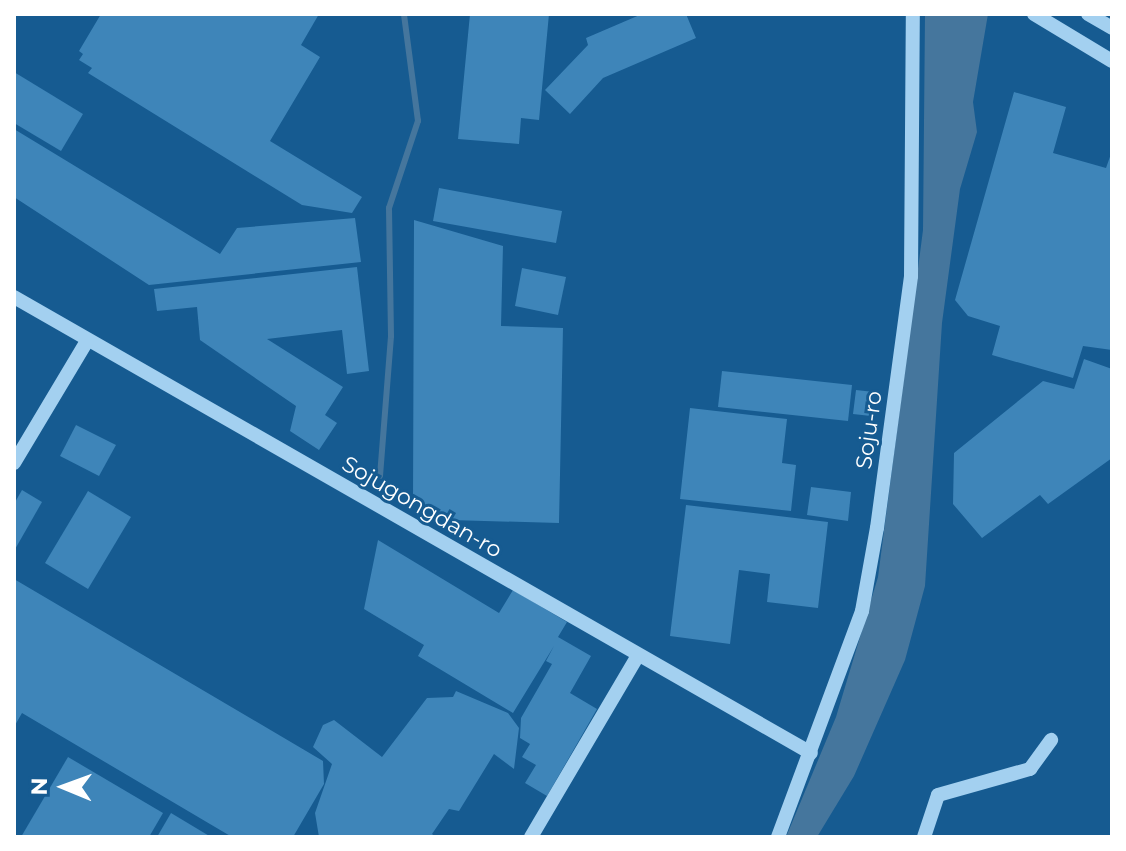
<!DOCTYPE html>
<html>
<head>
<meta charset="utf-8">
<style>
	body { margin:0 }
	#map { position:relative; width:1126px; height:851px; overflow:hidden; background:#165b91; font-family:Montserrat,sans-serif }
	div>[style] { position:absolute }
	.water>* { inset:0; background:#45769d }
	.stream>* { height:6px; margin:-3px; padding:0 3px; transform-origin:3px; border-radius:3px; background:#45769d }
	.building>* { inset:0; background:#3e85b9 }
	.minor>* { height:14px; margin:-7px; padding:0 7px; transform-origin:7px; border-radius:7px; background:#a3d0f0 }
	span { translate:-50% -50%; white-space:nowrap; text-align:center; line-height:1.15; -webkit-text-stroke:6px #165b91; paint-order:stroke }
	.street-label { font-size:22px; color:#fff }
	.frame { position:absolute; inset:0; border:16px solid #fff; pointer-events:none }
	.north { position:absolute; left:24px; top:747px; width:80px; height:80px; -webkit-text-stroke:6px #165b91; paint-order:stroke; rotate:271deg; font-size:22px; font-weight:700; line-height:32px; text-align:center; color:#fff }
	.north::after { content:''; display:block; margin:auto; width:28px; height:36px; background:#fff; clip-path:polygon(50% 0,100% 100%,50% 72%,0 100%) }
</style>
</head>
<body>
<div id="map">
	<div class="water">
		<i style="clip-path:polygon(925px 14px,988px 14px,973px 102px,977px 132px,960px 189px,942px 323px,925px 586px,905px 660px,854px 776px,817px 837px,786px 837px,836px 717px,878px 577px,923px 230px)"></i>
	</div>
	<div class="stream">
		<i style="left:380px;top:476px;width:140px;rotate:-85.5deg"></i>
		<i style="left:391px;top:336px;width:128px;rotate:-90.9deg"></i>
		<i style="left:389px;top:208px;width:92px;rotate:-71.6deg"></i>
		<i style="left:418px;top:121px;width:108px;rotate:-97.5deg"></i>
	</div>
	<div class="building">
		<i style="clip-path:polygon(101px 14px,319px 14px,301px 45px,320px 57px,270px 141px,362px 197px,352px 213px,302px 205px,88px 73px,92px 68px,79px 60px,83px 54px,79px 51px)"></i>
		<i style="clip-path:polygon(470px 14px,549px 14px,539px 120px,521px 118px,519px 144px,458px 139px)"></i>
		<i style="clip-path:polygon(642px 14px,686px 14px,696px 38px,603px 78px,570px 114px,545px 90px,588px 45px,586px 38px)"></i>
		<i style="clip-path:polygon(14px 72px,83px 114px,61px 151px,14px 123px)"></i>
		<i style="clip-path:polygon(1014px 92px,1066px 107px,1053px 153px,1106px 168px,1112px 151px,1112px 350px,1083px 346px,1073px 378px,992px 355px,1000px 326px,968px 316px,955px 300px)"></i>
		<i style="clip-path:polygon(14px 129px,220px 254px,237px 228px,355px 218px,361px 262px,149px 285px,14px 197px)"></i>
		<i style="clip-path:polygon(439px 188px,562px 211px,556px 243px,433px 221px)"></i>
		<i style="clip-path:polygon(414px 220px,503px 246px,501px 326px,563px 328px,559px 523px,450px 520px,413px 500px)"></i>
		<i style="clip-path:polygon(357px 267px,369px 371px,347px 374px,342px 330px,267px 339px,343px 387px,325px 415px,337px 423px,319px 450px,290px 431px,296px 406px,200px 340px,197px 307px,157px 311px,154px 289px)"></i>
		<i style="clip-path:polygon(522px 268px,566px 277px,558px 315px,515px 306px)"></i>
		<i style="clip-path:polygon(1084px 359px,1112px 369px,1112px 458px,1048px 504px,1040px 495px,982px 538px,953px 504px,954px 453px,1043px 381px,1074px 389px)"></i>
		<i style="clip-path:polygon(722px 371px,852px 385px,848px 421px,718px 407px)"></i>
		<i style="clip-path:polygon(856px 390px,874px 392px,871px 416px,853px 414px)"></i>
		<i style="clip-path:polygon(690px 408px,787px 419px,782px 463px,796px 465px,791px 511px,680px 499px)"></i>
		<i style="clip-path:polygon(76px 425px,116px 445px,99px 476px,60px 456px)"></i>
		<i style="clip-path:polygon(811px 487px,851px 492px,848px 521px,807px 515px)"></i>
		<i style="clip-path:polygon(22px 490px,42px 502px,14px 551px,14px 504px)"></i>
		<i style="clip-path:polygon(88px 491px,131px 517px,88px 589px,45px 563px)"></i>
		<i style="clip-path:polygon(686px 505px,828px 522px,818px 608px,767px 602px,770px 574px,739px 570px,730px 644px,670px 636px)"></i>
		<i style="clip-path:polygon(378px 540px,499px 613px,513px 590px,567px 622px,558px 637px,591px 656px,570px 693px,597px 709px,547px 796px,525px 783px,536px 765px,522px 757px,530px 744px,520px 738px,521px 718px,552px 664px,546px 661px,554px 646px,513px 713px,418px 656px,424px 645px,364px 609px)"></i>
		<i style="clip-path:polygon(14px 579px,323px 761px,324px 784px,293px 837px,232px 837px,22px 713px,14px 727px)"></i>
		<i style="clip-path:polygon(456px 691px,508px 713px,519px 728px,514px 769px,494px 754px,459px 811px,449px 809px,432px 834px,436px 837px,319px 837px,315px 813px,332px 764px,313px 747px,323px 725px,334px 720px,382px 757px,427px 698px,453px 697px)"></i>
		<i style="clip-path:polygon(68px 757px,163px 813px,149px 837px,21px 837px)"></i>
		<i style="clip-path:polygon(171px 813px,211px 837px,157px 837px)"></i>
	</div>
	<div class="minor">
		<i style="left:1034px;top:14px;width:91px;rotate:31.1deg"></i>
		<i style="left:1088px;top:14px;width:28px;rotate:30deg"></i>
		<i style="left:14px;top:297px;width:918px;rotate:29.78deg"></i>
		<i style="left:14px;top:463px;width:142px;rotate:-59.1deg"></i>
		<i style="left:531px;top:837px;width:211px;rotate:-59.5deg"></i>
		<i style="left:778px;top:837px;width:241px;rotate:-69.6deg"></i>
		<i style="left:862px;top:611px;width:84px;rotate:-79.8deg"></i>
		<i style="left:877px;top:528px;width:254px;rotate:-82.3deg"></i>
		<i style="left:911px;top:276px;width:262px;rotate:-89.6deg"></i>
		<i style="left:924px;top:837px;width:44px;rotate:-71.6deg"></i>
		<i style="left:938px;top:795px;width:96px;rotate:-15.8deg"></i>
		<i style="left:1030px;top:769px;width:36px;rotate:-54deg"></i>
	</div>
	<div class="street-label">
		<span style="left:869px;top:430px;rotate:-82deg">Soju-ro</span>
		<span style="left:422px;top:507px;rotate:30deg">Sojugongdan-ro</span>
	</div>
	<div class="frame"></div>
	<div class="north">N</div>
</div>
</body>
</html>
